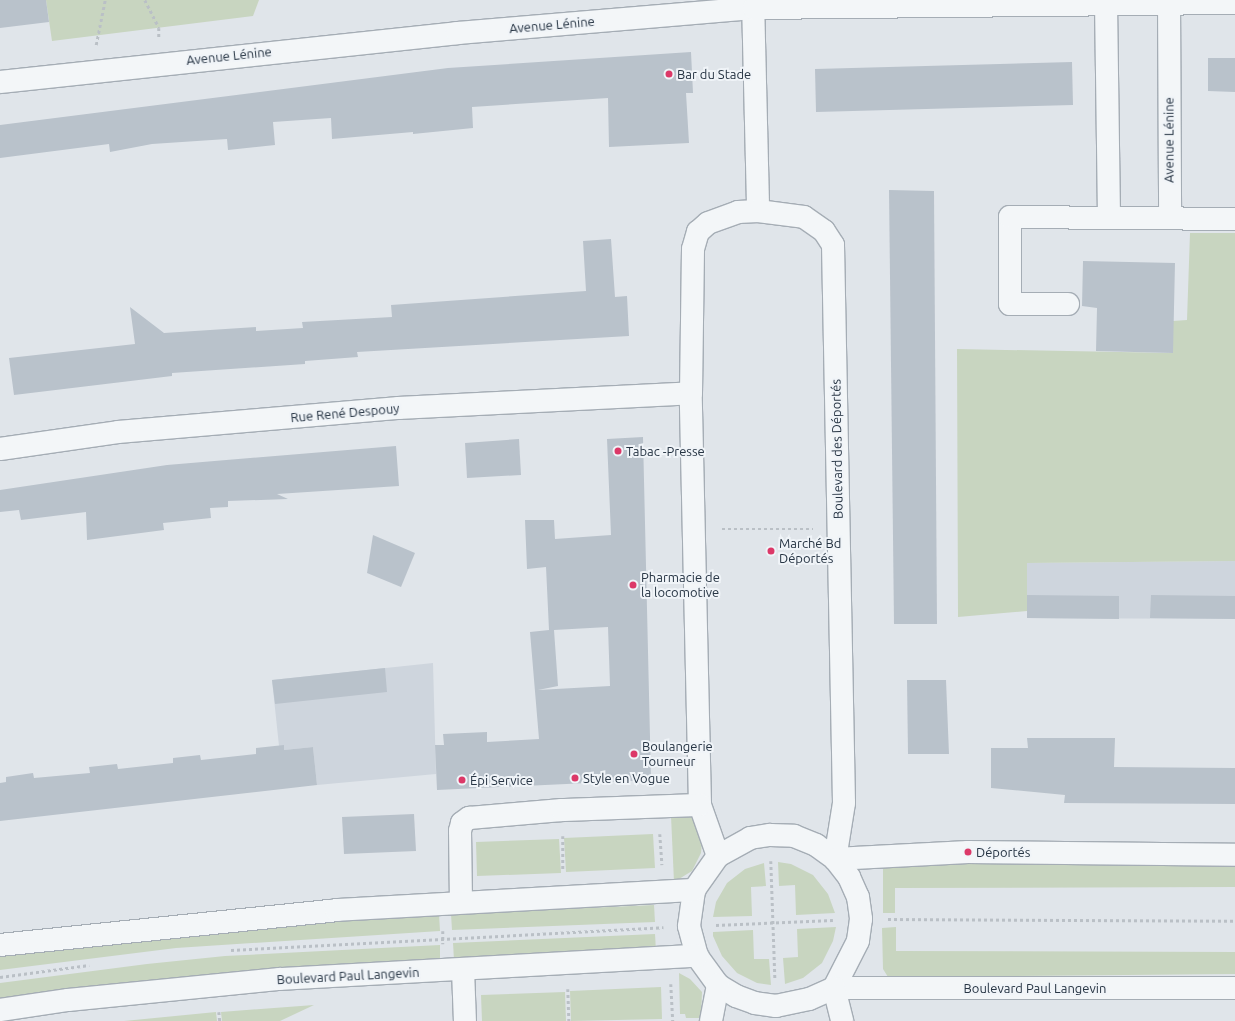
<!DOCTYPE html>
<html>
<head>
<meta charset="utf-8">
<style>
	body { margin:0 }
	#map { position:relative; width:1235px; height:1021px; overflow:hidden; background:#e0e5ea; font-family:Ubuntu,sans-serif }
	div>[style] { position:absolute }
	.built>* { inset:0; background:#ced5dd }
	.green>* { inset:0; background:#c8d5c0 }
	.building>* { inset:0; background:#b9c2cb }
	.path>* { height:2.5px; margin-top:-1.25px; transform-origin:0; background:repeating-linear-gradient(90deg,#bac0c6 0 3px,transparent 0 6px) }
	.roads { filter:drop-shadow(1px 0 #a5adb5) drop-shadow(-1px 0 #a5adb5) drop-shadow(0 1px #a5adb5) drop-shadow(0 -1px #a5adb5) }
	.minor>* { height:22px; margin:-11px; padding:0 11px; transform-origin:11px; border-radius:11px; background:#f3f6f8 }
	.dots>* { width:11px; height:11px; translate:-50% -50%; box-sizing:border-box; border:2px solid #f0f4f8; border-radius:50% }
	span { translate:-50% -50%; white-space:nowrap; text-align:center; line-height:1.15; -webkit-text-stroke:4px #f0f4f8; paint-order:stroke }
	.street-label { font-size:13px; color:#273544 }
	.poi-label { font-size:13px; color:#273544 }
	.left { translate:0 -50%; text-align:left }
</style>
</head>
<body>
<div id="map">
	<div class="built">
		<i style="clip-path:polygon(1235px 561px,1235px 619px,1027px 618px,1027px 563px)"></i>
		<i style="clip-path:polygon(433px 663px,436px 774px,317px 785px,313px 747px,284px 750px,284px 746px,279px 746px,272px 680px)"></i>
	</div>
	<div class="green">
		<i style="clip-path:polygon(46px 0,259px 0,253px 16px,52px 41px)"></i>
		<i style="clip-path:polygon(1190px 233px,1235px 233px,1235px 561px,1027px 563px,1027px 611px,958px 617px,957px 349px,1172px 353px,1173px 321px,1187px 320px)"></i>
		<i style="clip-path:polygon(687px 815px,695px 817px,702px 842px,701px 853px,692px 871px,674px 882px,671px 816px)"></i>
		<i style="clip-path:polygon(653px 834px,655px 868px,566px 872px,564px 838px)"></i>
		<i style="clip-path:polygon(559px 839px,561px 873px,477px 876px,476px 842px)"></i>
		<i style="clip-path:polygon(778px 862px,791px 864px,813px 875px,828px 894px,835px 913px,796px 915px,795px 885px,779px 886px)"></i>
		<i style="clip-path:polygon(764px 863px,766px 886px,751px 887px,752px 916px,713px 917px,716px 902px,727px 883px,745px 869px)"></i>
		<i style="clip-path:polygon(1235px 863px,1235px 887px,895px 888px,895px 913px,883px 913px,883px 864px)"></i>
		<i style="clip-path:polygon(654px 905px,655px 922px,452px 930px,451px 914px)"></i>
		<i style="clip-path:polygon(439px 914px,440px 931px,176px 948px,0 970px,0 954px,196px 930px)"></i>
		<i style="clip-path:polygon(836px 927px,833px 941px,822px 963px,803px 978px,785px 984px,783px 958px,798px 957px,797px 929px)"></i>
		<i style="clip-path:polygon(896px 927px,896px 951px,1235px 952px,1235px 974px,888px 977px,883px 969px,882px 928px)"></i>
		<i style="clip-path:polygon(753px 930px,754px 959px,769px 959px,771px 985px,757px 983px,737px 973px,722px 956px,713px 936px,713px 932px)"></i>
		<i style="clip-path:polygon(655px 934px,656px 951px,454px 960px,453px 943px)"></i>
		<i style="clip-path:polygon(440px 945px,440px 960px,224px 973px,0 1000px,0 983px,147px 964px,225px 956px)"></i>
		<i style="clip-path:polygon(679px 973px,690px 979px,702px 992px,701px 1018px,686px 1018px,685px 1014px,680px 1014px)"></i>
		<i style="clip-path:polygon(661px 987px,662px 1019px,571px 1021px,570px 991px)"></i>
		<i style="clip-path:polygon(565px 992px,566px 1021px,482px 1021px,481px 995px)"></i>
		<i style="clip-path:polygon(314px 1005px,280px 1021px,222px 1021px,221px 1012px)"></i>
		<i style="clip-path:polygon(216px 1012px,217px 1021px,124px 1021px)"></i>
	</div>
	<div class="building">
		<i style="clip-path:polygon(0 0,46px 0,49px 22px,0 28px)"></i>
		<i style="clip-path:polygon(691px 52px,693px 93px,686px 93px,689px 143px,609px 147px,608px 98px,472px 107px,473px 128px,413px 134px,413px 132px,332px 139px,331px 118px,273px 122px,275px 145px,228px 150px,227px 139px,152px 144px,110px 152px,109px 144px,0 158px,0 125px,448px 68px)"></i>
		<i style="clip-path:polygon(1208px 58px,1235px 58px,1235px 92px,1208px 91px)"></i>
		<i style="clip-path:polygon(1072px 62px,1073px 105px,816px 112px,815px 69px)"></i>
		<i style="clip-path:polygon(889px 190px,934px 191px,937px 624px,894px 624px)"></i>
		<i style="clip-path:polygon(611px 239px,615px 297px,627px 296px,629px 336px,357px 352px,358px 357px,305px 361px,305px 364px,172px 373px,172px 376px,14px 395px,9px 358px,135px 344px,130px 307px,164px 333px,256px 327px,256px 331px,303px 328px,302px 322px,392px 317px,391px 305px,586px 291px,583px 241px)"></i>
		<i style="clip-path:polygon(1083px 261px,1175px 263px,1173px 353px,1096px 351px,1097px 308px,1082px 306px)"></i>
		<i style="clip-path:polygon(evenodd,643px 437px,651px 780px,437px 790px,435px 745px,444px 745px,443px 734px,487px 732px,487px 742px,539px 739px,530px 632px,549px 630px,546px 567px,527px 569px,525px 520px,554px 520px,555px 539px,611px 535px,607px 439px,643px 437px,608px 627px,610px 686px,538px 690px,558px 686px,554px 630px,608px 627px)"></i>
		<i style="clip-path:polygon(519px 439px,521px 475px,467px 478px,465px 443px)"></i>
		<i style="clip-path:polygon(396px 446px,399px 486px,277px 494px,288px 499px,228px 501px,228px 507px,210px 508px,211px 518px,163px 523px,164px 530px,87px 540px,86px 512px,21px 520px,19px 510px,0 512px,0 490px,167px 465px)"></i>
		<i style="clip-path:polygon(373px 535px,415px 553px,401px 587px,367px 573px)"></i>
		<i style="clip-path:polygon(1027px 595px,1119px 596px,1119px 619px,1027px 618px)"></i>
		<i style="clip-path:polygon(1151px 595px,1235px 596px,1235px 619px,1150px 618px)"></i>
		<i style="clip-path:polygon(385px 668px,387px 692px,275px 704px,272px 680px)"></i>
		<i style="clip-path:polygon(907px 680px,946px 680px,949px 754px,908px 754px)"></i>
		<i style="clip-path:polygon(1027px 738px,1115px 738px,1114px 767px,1235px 768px,1235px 804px,1064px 803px,1065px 795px,991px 788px,991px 748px,1028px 748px)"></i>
		<i style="clip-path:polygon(284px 745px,284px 750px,313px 747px,317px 785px,0 821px,0 783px,6px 782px,6px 777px,33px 773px,34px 778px,90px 773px,89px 767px,117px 764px,118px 769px,173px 763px,173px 758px,200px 755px,201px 760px,256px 754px,256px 748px)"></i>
		<i style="clip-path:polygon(414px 814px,416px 851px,344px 854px,342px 817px)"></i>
	</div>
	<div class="path">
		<i style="left:145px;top:0;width:31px;rotate:63deg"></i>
		<i style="left:159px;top:28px;width:11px;rotate:90deg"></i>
		<i style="left:96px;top:45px;width:46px;rotate:-78.7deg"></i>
		<i style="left:722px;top:529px;width:91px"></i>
		<i style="left:660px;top:834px;width:31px;rotate:86deg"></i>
		<i style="left:563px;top:836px;width:35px;rotate:90deg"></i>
		<i style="left:771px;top:861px;width:117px;rotate:88deg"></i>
		<i style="left:888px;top:919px;width:347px;rotate:0.3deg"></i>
		<i style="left:716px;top:925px;width:117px;rotate:-2.4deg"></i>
		<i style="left:443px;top:931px;width:13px;rotate:90deg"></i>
		<i style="left:231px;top:950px;width:433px;rotate:-3deg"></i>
		<i style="left:0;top:977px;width:90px;rotate:-7.7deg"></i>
		<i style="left:671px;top:984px;width:37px;rotate:87deg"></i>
		<i style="left:568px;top:989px;width:32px;rotate:88deg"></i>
		<i style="left:219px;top:1012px;width:9px;rotate:84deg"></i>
	</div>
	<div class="roads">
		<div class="minor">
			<i style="left:753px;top:0;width:211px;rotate:88.6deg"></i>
			<i style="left:1169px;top:0;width:217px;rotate:89.7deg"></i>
			<i style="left:1106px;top:2px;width:214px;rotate:89.2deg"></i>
			<i style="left:0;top:82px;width:460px;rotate:-6.1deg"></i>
			<i style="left:457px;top:33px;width:298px;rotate:-4.8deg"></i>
			<i style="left:754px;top:8px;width:481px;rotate:-0.6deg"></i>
			<i style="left:1068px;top:304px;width:58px;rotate:180deg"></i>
			<i style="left:1010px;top:304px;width:87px;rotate:-90deg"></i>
			<i style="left:1010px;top:217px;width:225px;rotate:0.5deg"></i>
			<i style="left:0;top:449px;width:119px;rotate:-8.2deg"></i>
			<i style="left:118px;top:432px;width:282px;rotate:-4.9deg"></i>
			<i style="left:399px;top:408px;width:292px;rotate:-2.9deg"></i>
			<i style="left:770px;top:835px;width:24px;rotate:2deg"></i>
			<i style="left:794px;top:836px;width:24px;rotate:22deg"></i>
			<i style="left:816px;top:845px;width:24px;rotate:36deg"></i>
			<i style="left:835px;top:859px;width:23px;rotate:52deg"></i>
			<i style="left:849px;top:877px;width:22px;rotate:66deg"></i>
			<i style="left:858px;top:897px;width:22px;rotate:82deg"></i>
			<i style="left:861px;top:919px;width:22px;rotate:98deg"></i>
			<i style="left:858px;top:941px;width:53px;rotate:117.1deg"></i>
			<i style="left:834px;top:988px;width:27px;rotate:156deg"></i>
			<i style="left:809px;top:999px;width:34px;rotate:168deg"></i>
			<i style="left:776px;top:1006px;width:21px;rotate:-172deg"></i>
			<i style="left:755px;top:1003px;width:20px;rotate:-160deg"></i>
			<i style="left:736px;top:996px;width:21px;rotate:-149deg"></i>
			<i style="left:718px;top:985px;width:36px;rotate:-126deg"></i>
			<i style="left:697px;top:956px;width:31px;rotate:-105deg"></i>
			<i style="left:689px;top:926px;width:36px;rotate:-82deg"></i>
			<i style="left:694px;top:890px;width:42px;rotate:-54.8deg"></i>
			<i style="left:718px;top:856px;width:37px;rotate:-29deg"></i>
			<i style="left:750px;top:838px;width:20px;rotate:-9deg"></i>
			<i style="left:718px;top:856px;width:54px;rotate:-109.4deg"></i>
			<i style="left:700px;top:805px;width:412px;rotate:-91.3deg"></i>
			<i style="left:691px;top:393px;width:144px;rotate:-89.2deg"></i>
			<i style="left:693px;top:249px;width:18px;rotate:-74deg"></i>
			<i style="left:698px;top:232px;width:13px;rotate:-42deg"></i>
			<i style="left:708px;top:223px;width:32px;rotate:-20deg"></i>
			<i style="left:738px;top:212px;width:20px;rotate:-3deg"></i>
			<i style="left:758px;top:211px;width:46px;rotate:7.4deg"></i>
			<i style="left:804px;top:217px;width:24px;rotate:35deg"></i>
			<i style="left:824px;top:231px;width:17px;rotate:57deg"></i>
			<i style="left:833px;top:245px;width:558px;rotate:88.87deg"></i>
			<i style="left:844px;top:803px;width:57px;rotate:99.1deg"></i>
			<i style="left:835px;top:859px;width:133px;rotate:-3deg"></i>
			<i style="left:968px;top:852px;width:267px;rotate:0.6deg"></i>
			<i style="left:461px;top:902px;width:71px;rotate:-90.8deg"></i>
			<i style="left:460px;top:831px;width:8px;rotate:-76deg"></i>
			<i style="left:462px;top:823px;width:9px;rotate:-36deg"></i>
			<i style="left:469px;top:818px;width:93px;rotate:-4.9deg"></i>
			<i style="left:562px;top:810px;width:138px;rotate:-2.1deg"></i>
			<i style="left:0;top:945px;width:338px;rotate:-5.9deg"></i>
			<i style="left:336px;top:910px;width:359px;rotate:-3.2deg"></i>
			<i style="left:463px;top:970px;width:51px;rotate:87.8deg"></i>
			<i style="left:834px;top:988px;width:401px"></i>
			<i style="left:834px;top:988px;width:34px;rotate:76deg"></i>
			<i style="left:0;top:1010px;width:69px;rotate:-8.4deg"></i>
			<i style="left:68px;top:1000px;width:213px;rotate:-5.7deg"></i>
			<i style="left:280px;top:979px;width:418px;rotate:-3.2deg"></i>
			<i style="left:711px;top:1021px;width:37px;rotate:-79deg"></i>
		</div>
	</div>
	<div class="dots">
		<i style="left:669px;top:74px;background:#dc3868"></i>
		<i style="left:618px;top:451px;background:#dc3868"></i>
		<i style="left:771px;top:551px;background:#dc3868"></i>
		<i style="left:633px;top:585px;background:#dc3868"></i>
		<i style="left:634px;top:754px;background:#dc3868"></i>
		<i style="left:575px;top:778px;background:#dc3868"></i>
		<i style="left:462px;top:780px;background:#dc3868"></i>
		<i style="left:968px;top:852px;background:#dc3868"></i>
	</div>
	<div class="street-label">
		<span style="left:552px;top:25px;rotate:-5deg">Avenue Lénine</span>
		<span style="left:229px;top:56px;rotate:-6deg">Avenue Lénine</span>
		<span style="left:1169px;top:140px;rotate:-90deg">Avenue Lénine</span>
		<span style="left:345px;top:413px;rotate:-5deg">Rue René Despouy</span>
		<span style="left:837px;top:449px;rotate:-91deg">Boulevard des Déportés</span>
		<span style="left:348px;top:976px;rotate:-3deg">Boulevard Paul Langevin</span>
		<span style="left:1035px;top:988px">Boulevard Paul Langevin</span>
	</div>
	<div class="poi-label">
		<span class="left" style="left:677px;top:74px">Bar du Stade</span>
		<span class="left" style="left:626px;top:451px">Tabac -Presse</span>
		<span class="left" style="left:779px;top:551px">Marché Bd<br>Déportés</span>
		<span class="left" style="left:641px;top:585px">Pharmacie de<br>la locomotive</span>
		<span class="left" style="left:642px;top:754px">Boulangerie<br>Tourneur</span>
		<span class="left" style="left:583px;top:778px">Style en Vogue</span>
		<span class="left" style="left:470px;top:780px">Épi Service</span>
		<span class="left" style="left:976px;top:852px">Déportés</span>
	</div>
</div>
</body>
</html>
